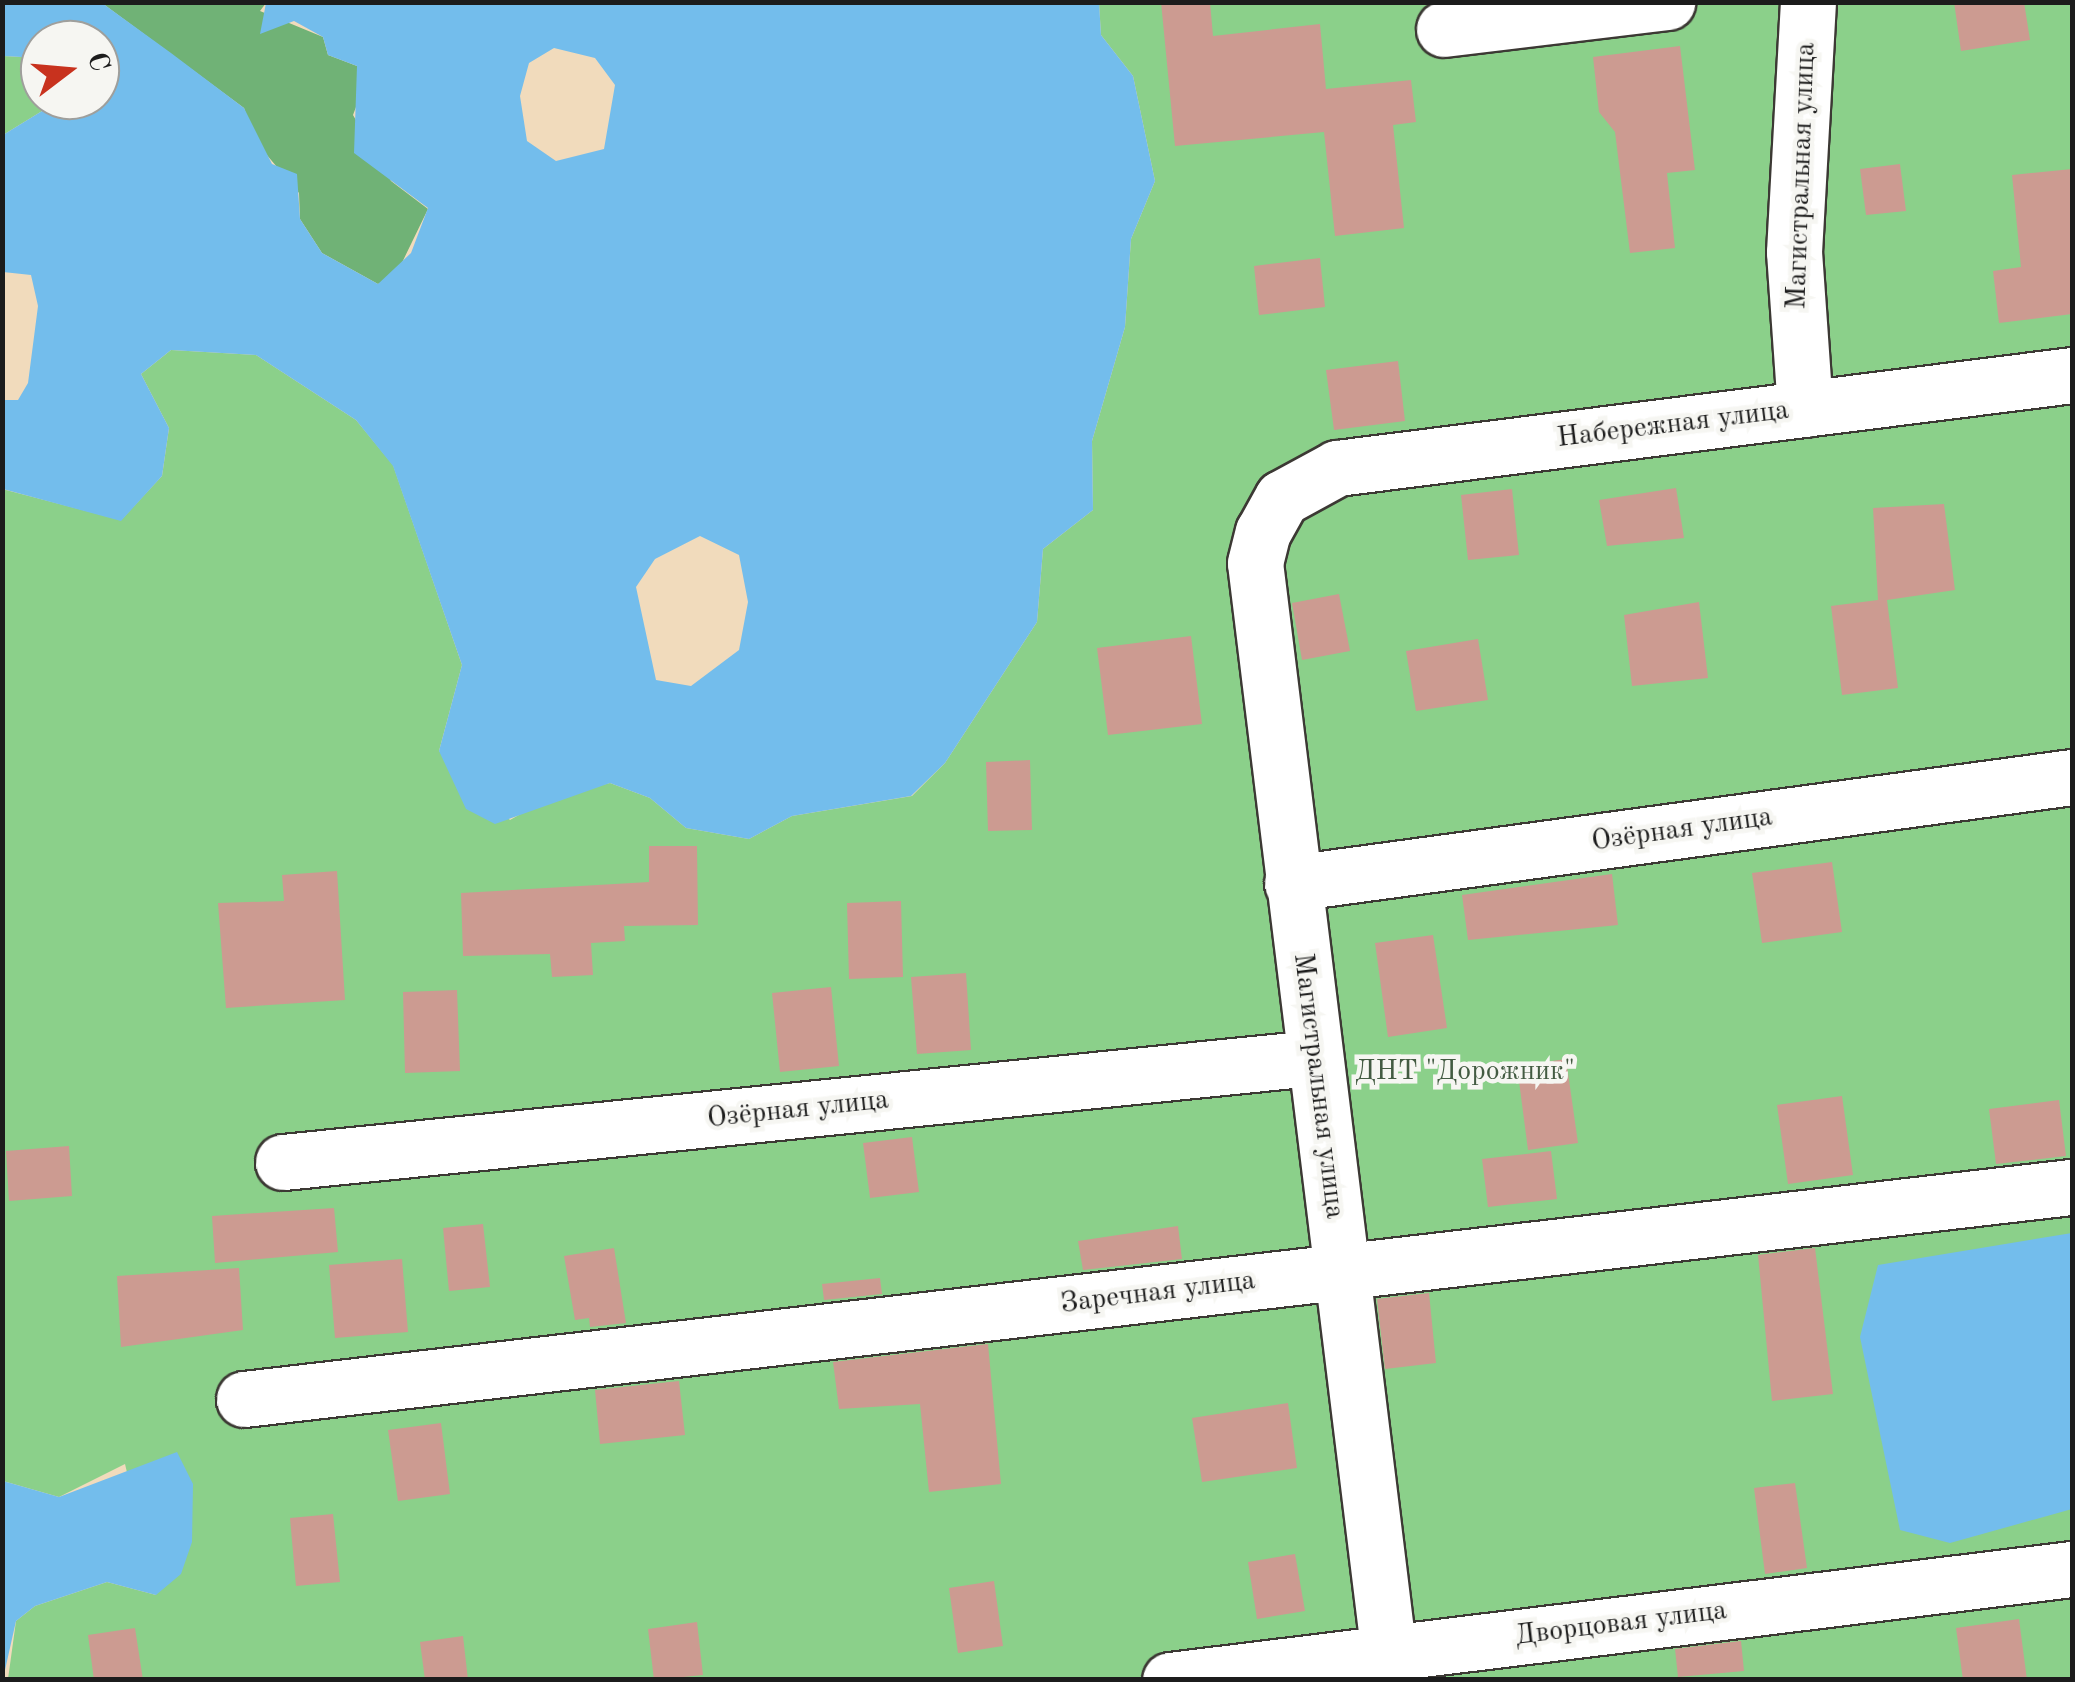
<!DOCTYPE html>
<html>
<head>
<meta charset="utf-8">
<style>
	body { margin:0 }
	#map { position:relative; width:2075px; height:1682px; overflow:hidden; background:#f1dbbc; font-family:"Old Standard TT",serif }
	div>[style] { position:absolute }
	.green>* { inset:0; background:#8bd08a }
	.forest>* { inset:0; background:#70b276 }
	.water>* { inset:0; background:#73bdec }
	.building>* { inset:0; background:#cc9b91 }
	.roads { filter:drop-shadow(2px 0 #3c3934) drop-shadow(-2px 0 #3c3934) drop-shadow(0 2px #3c3934) drop-shadow(0 -2px #3c3934) }
	.street>* { height:55px; margin:-27.5px; padding:0 27.5px; transform-origin:27.5px; border-radius:27.5px; background:#fff }
	span { translate:-50% -50%; white-space:nowrap; text-align:center; line-height:1.15; -webkit-text-stroke:9px #f6f6f2; paint-order:stroke }
	.street-label { font-size:28px; color:#1c1c1c }
	.park-label { font-size:28px; color:#435b42 }
	.frame { position:absolute; inset:0; border:5px solid #1c1c1c; pointer-events:none }
	.north { position:absolute; left:20px; top:20px; width:100px; height:100px; box-sizing:border-box; background:#f6f6f2; border:2px solid #9f9f9c; border-radius:50%; rotate:74deg; font-size:28px; font-weight:700; line-height:40px; text-align:center; color:#1c1c1c }
	.north::after { content:''; display:block; margin:auto; width:35px; height:45px; background:#c8321e; clip-path:polygon(50% 0,100% 100%,50% 72%,0 100%) }
</style>
</head>
<body>
<div id="map">
	<div class="green">
		<i style="clip-path:polygon(1099px 3px,2072px 3px,2072px 1679px,8px 1679px,16px 1621px,35px 1606px,107px 1582px,156px 1595px,125px 1464px,59px 1497px,3px 1481px,2px 489px,121px 520px,162px 476px,169px 428px,141px 374px,171px 350px,256px 355px,356px 420px,393px 465px,462px 665px,439px 751px,510px 820px,549px 798px,610px 783px,650px 798px,686px 828px,749px 839px,792px 816px,912px 796px,945px 763px,1037px 622px,1043px 549px,1093px 510px,1092px 441px,1125px 327px,1131px 239px,1155px 181px,1133px 76px,1101px 35px)"></i>
		<i style="clip-path:polygon(3px 56px,40px 58px,40px 100px,60px 100px,3px 135px)"></i>
	</div>
	<div class="forest">
		<i style="clip-path:polygon(102px 3px,266px 3px,260px 11px,323px 37px,328px 55px,357px 66px,362px 91px,353px 115px,391px 181px,428px 209px,396px 275px,378px 284px,322px 253px,300px 219px,299px 193px,255px 141px,244px 108px)"></i>
	</div>
	<div class="water">
		<i style="clip-path:polygon(evenodd,1099px 2px,1101px 35px,1133px 76px,1155px 181px,1131px 239px,1125px 327px,1092px 441px,1093px 510px,1043px 549px,1037px 622px,945px 763px,911px 796px,792px 816px,749px 839px,686px 828px,650px 798px,610px 783px,495px 824px,466px 809px,439px 751px,462px 665px,393px 466px,356px 420px,256px 355px,171px 350px,141px 374px,169px 428px,162px 476px,121px 521px,3px 489px,3px 400px,18px 400px,28px 383px,38px 306px,31px 275px,3px 272px,3px 135px,60px 100px,100px 100px,100px 40px,40px 40px,40px 58px,3px 56px,3px 3px,102px 3px,171px 53px,244px 108px,272px 164px,297px 174px,300px 219px,322px 253px,378px 284px,411px 253px,428px 208px,354px 153px,357px 66px,328px 55px,323px 37px,294px 21px,260px 34px,266px 3px,1099px 2px,554px 48px,595px 58px,615px 85px,604px 149px,556px 161px,527px 141px,520px 96px,529px 63px,554px 48px,1099px 2px,700px 536px,739px 555px,748px 602px,739px 650px,691px 686px,656px 680px,636px 587px,655px 559px,700px 536px)"></i>
		<i style="clip-path:polygon(2072px 1233px,2072px 1509px,1950px 1543px,1900px 1530px,1860px 1337px,1878px 1265px)"></i>
		<i style="clip-path:polygon(177px 1452px,193px 1484px,192px 1542px,181px 1574px,156px 1595px,107px 1582px,35px 1606px,16px 1621px,3px 1679px,3px 1481px,59px 1497px)"></i>
	</div>
	<div class="building">
		<i style="clip-path:polygon(1161px 2px,1210px 2px,1213px 36px,1320px 24px,1326px 89px,1411px 80px,1416px 122px,1393px 125px,1404px 228px,1335px 236px,1324px 132px,1175px 146px)"></i>
		<i style="clip-path:polygon(1954px 2px,2024px 2px,2030px 40px,1961px 51px)"></i>
		<i style="clip-path:polygon(1680px 46px,1695px 170px,1667px 173px,1675px 248px,1630px 253px,1615px 132px,1599px 112px,1593px 57px)"></i>
		<i style="clip-path:polygon(1900px 164px,1906px 211px,1866px 215px,1860px 169px)"></i>
		<i style="clip-path:polygon(2072px 169px,2072px 314px,1999px 323px,1993px 271px,2021px 267px,2012px 175px)"></i>
		<i style="clip-path:polygon(1320px 258px,1325px 307px,1259px 315px,1254px 266px)"></i>
		<i style="clip-path:polygon(1398px 361px,1405px 421px,1334px 430px,1326px 370px)"></i>
		<i style="clip-path:polygon(1676px 488px,1684px 538px,1607px 546px,1599px 500px)"></i>
		<i style="clip-path:polygon(1512px 489px,1519px 555px,1468px 560px,1461px 495px)"></i>
		<i style="clip-path:polygon(1944px 504px,1955px 590px,1887px 600px,1898px 688px,1842px 695px,1831px 606px,1878px 600px,1873px 508px)"></i>
		<i style="clip-path:polygon(1339px 594px,1350px 651px,1302px 660px,1292px 603px)"></i>
		<i style="clip-path:polygon(1699px 602px,1708px 678px,1632px 686px,1624px 615px)"></i>
		<i style="clip-path:polygon(1191px 636px,1202px 724px,1108px 735px,1097px 648px)"></i>
		<i style="clip-path:polygon(1478px 639px,1488px 700px,1416px 711px,1406px 651px)"></i>
		<i style="clip-path:polygon(1030px 760px,1032px 830px,988px 831px,986px 762px)"></i>
		<i style="clip-path:polygon(649px 846px,697px 846px,698px 925px,624px 926px,625px 941px,591px 943px,593px 975px,552px 977px,550px 954px,463px 956px,461px 893px,649px 882px)"></i>
		<i style="clip-path:polygon(1832px 862px,1842px 932px,1762px 943px,1752px 873px)"></i>
		<i style="clip-path:polygon(337px 871px,345px 1000px,226px 1008px,218px 903px,284px 901px,282px 875px)"></i>
		<i style="clip-path:polygon(1612px 874px,1618px 925px,1468px 940px,1462px 895px)"></i>
		<i style="clip-path:polygon(901px 901px,903px 977px,849px 979px,847px 903px)"></i>
		<i style="clip-path:polygon(1433px 935px,1447px 1028px,1388px 1037px,1375px 943px)"></i>
		<i style="clip-path:polygon(966px 973px,971px 1050px,917px 1054px,911px 977px)"></i>
		<i style="clip-path:polygon(831px 987px,839px 1066px,780px 1072px,772px 993px)"></i>
		<i style="clip-path:polygon(457px 990px,460px 1071px,405px 1073px,403px 992px)"></i>
		<i style="clip-path:polygon(1566px 1059px,1578px 1143px,1528px 1150px,1517px 1066px)"></i>
		<i style="clip-path:polygon(1842px 1096px,1853px 1175px,1788px 1184px,1777px 1105px)"></i>
		<i style="clip-path:polygon(2059px 1100px,2066px 1156px,1996px 1164px,1989px 1109px)"></i>
		<i style="clip-path:polygon(912px 1137px,919px 1192px,870px 1198px,863px 1143px)"></i>
		<i style="clip-path:polygon(69px 1146px,72px 1196px,9px 1201px,6px 1151px)"></i>
		<i style="clip-path:polygon(1551px 1151px,1557px 1199px,1488px 1207px,1482px 1159px)"></i>
		<i style="clip-path:polygon(334px 1208px,338px 1252px,215px 1263px,212px 1216px)"></i>
		<i style="clip-path:polygon(483px 1224px,490px 1287px,449px 1291px,443px 1228px)"></i>
		<i style="clip-path:polygon(1178px 1226px,1182px 1259px,1083px 1270px,1078px 1241px)"></i>
		<i style="clip-path:polygon(614px 1248px,626px 1323px,590px 1327px,589px 1318px,575px 1320px,564px 1256px)"></i>
		<i style="clip-path:polygon(1815px 1248px,1833px 1394px,1772px 1401px,1758px 1255px)"></i>
		<i style="clip-path:polygon(402px 1259px,408px 1332px,335px 1338px,329px 1265px)"></i>
		<i style="clip-path:polygon(239px 1268px,243px 1330px,121px 1347px,117px 1276px)"></i>
		<i style="clip-path:polygon(880px 1278px,882px 1294px,824px 1300px,822px 1284px)"></i>
		<i style="clip-path:polygon(1429px 1293px,1436px 1363px,1385px 1369px,1377px 1299px)"></i>
		<i style="clip-path:polygon(988px 1344px,1001px 1484px,929px 1492px,920px 1404px,839px 1409px,833px 1362px)"></i>
		<i style="clip-path:polygon(679px 1381px,685px 1435px,600px 1444px,595px 1390px)"></i>
		<i style="clip-path:polygon(1288px 1403px,1297px 1468px,1202px 1482px,1192px 1418px)"></i>
		<i style="clip-path:polygon(441px 1423px,450px 1494px,398px 1501px,388px 1430px)"></i>
		<i style="clip-path:polygon(1795px 1483px,1807px 1568px,1765px 1574px,1754px 1488px)"></i>
		<i style="clip-path:polygon(333px 1514px,340px 1582px,296px 1586px,290px 1518px)"></i>
		<i style="clip-path:polygon(1295px 1554px,1305px 1611px,1257px 1619px,1248px 1562px)"></i>
		<i style="clip-path:polygon(994px 1581px,1003px 1646px,958px 1653px,949px 1588px)"></i>
		<i style="clip-path:polygon(2019px 1619px,2027px 1680px,1963px 1680px,1956px 1628px)"></i>
		<i style="clip-path:polygon(697px 1622px,703px 1675px,654px 1680px,648px 1629px)"></i>
		<i style="clip-path:polygon(135px 1628px,143px 1680px,94px 1680px,88px 1635px)"></i>
		<i style="clip-path:polygon(463px 1636px,468px 1680px,425px 1680px,420px 1642px)"></i>
		<i style="clip-path:polygon(1741px 1641px,1744px 1671px,1678px 1677px,1675px 1649px)"></i>
	</div>
	<div class="roads">
		<div class="street">
			<i style="left:1444px;top:29px;width:225px;rotate:-6.9deg"></i>
			<i style="left:1805px;top:409px;width:157px;rotate:-94deg"></i>
			<i style="left:1794px;top:252px;width:250px;rotate:-86.8deg"></i>
			<i style="left:1292px;top:883px;width:787px;rotate:-7.74deg"></i>
			<i style="left:283px;top:1162px;width:1035px;rotate:-5.77deg"></i>
			<i style="left:244px;top:1399px;width:1840px;rotate:-6.62deg"></i>
			<i style="left:1170px;top:1680px;width:909px;rotate:-7.02deg"></i>
			<i style="left:1392px;top:1680px;width:1125px;rotate:-96.99deg"></i>
			<i style="left:1255px;top:563px;width:32px;rotate:-76deg"></i>
			<i style="left:1263px;top:532px;width:39px;rotate:-61deg"></i>
			<i style="left:1282px;top:498px;width:63px;rotate:-28.6deg"></i>
			<i style="left:1337px;top:468px;width:741px;rotate:-7.21deg"></i>
		</div>
	</div>
	<div class="street-label">
		<span style="left:1802px;top:176px;rotate:-88deg">Магистральная улица</span>
		<span style="left:1673px;top:425px;rotate:-7deg">Набережная улица</span>
		<span style="left:1682px;top:830px;rotate:-8deg">Озёрная улица</span>
		<span style="left:1318px;top:1086px;rotate:83deg">Магистральная улица</span>
		<span style="left:798px;top:1110px;rotate:-6deg">Озёрная улица</span>
		<span style="left:1158px;top:1293px;rotate:-7deg">Заречная улица</span>
		<span style="left:1621px;top:1624px;rotate:-7deg">Дворцовая улица</span>
	</div>
	<div class="park-label">
		<span style="left:1465px;top:1072px">ДНТ "Дорожник"</span>
	</div>
	<div class="frame"></div>
	<div class="north">С</div>
</div>
</body>
</html>
